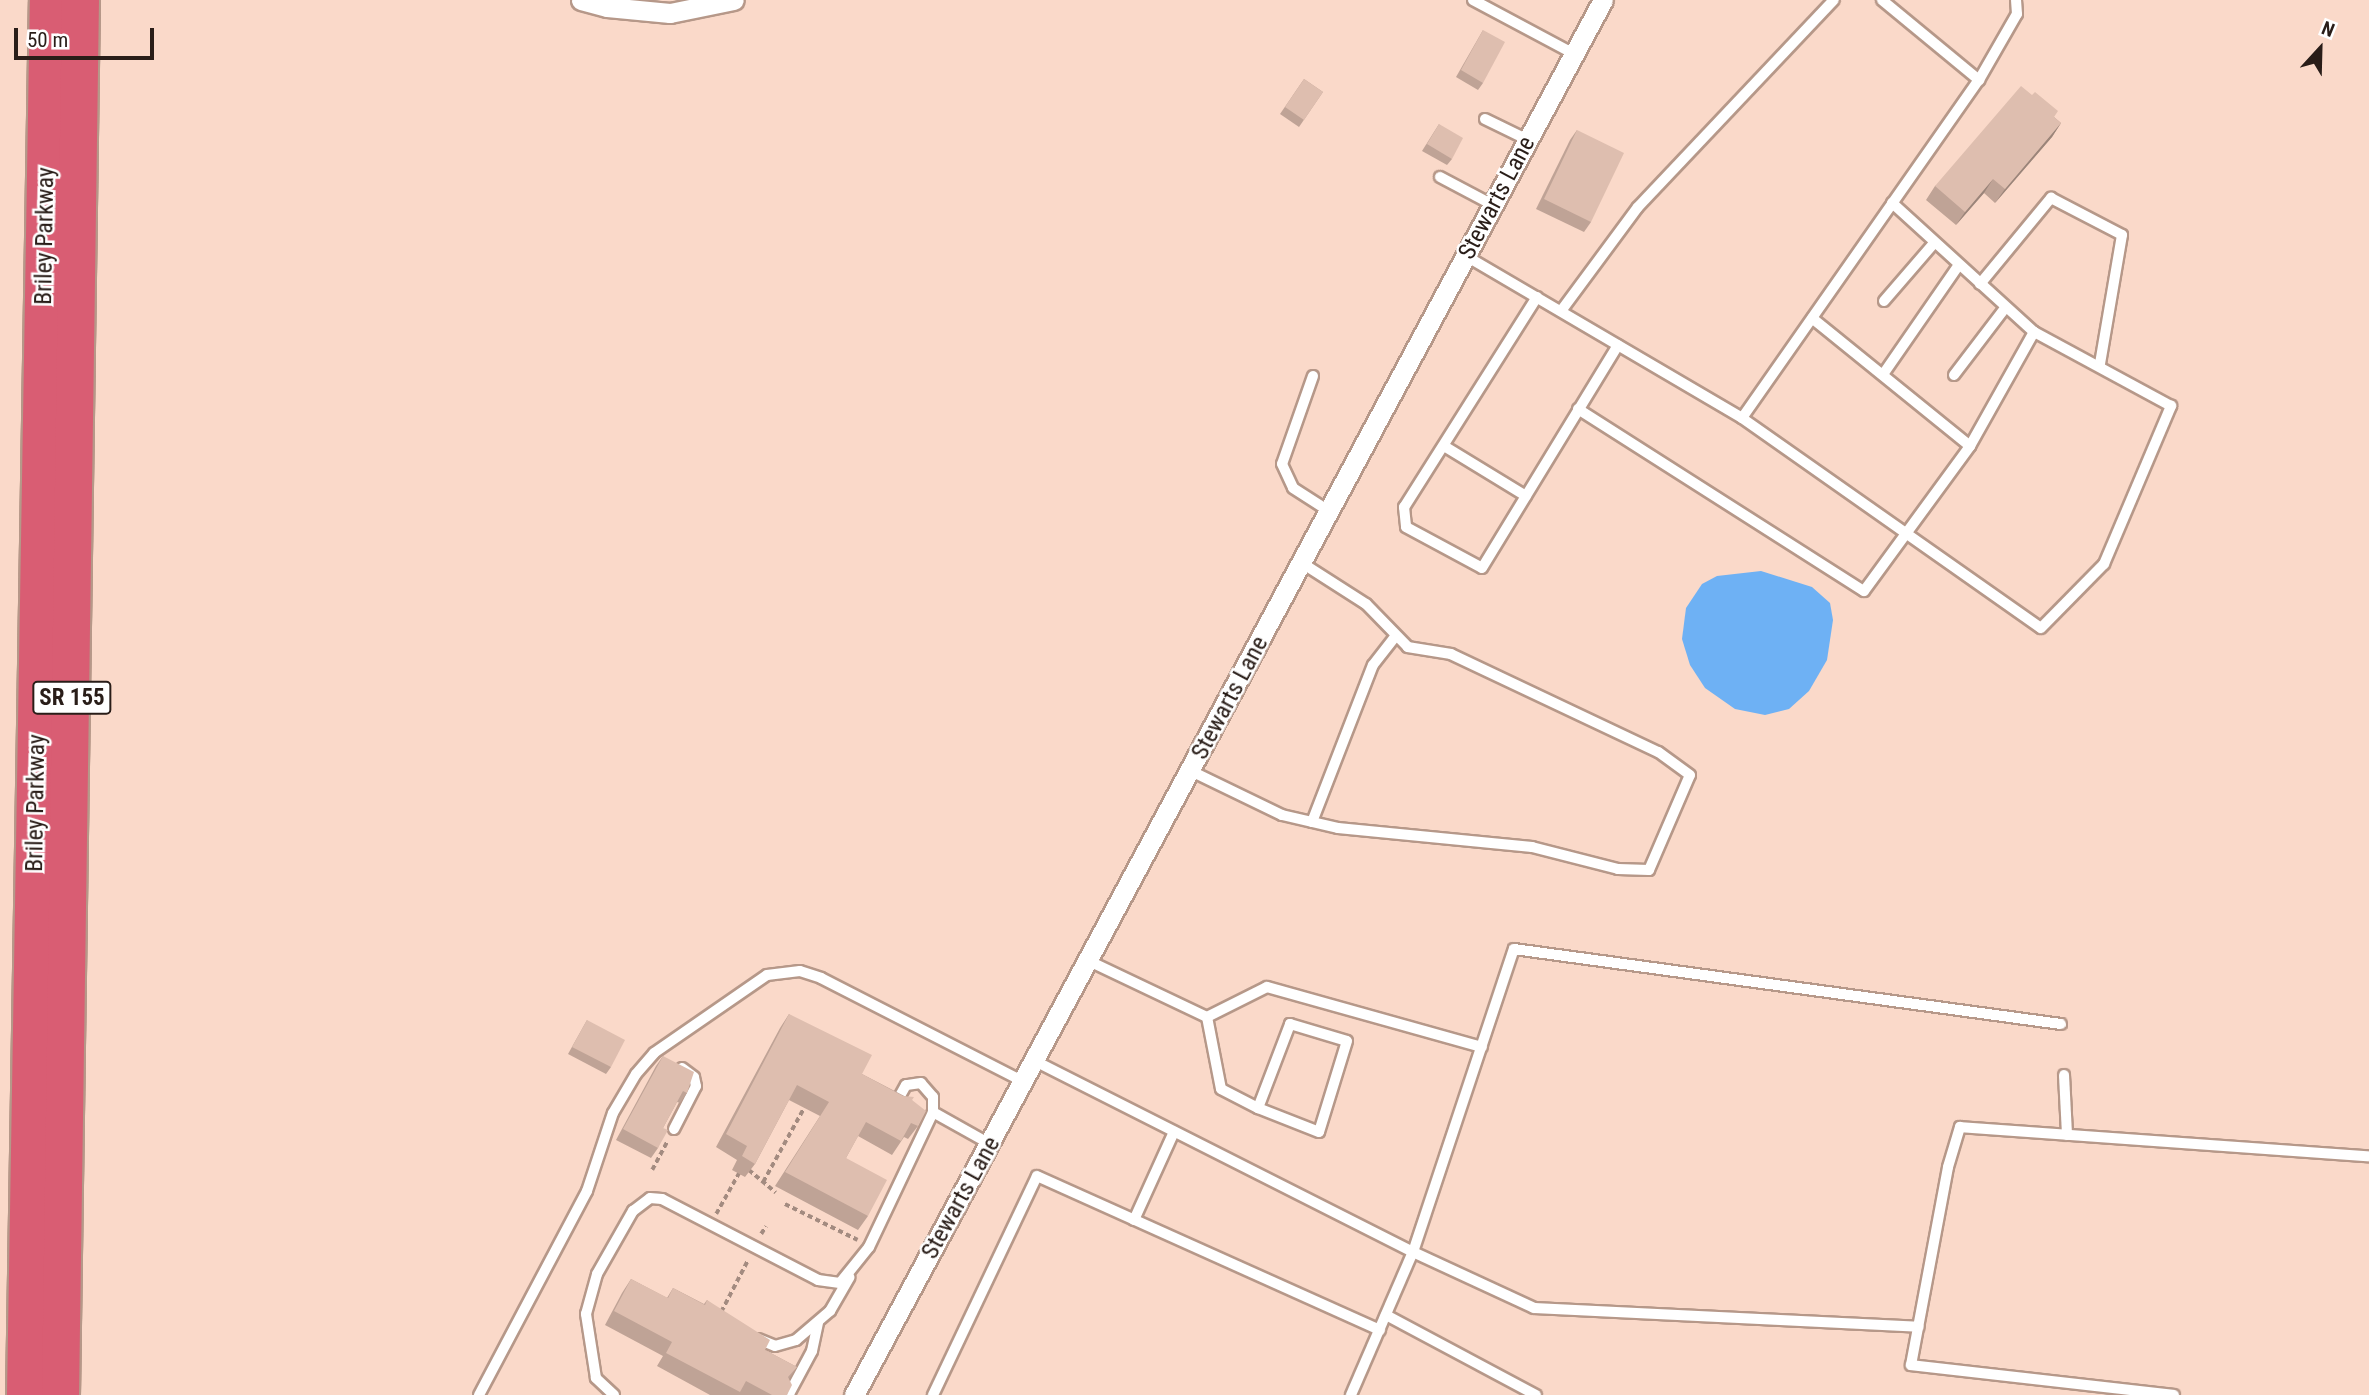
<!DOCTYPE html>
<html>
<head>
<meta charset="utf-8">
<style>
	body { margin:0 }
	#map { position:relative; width:2369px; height:1395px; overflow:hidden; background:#fad9c9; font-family:"Roboto Condensed",sans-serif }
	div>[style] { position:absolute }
	.water>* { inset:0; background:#6eb1f4 }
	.path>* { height:3.5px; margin-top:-1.75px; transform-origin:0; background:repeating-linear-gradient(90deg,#a38b80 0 5px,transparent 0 8.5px) }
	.roads { filter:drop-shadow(2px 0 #b69889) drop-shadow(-2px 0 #b69889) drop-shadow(0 2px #b69889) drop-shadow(0 -2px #b69889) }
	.service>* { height:10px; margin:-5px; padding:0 5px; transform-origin:5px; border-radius:5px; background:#fff }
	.minor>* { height:19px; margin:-9.5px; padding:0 9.5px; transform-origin:9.5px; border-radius:9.5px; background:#fff }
	.motorway>* { height:37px; margin:-18.5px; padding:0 18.5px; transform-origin:18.5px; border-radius:18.5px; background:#d95d73 }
	.wall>* { inset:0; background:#bfa396 }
	.shaded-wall>* { inset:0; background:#9b857a }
	.building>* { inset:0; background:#debeaf }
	span { translate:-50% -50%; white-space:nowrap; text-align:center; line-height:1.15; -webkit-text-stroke:5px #fff; paint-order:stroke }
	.shield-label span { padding:2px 5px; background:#fff; border:2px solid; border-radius:5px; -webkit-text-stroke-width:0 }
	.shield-label { font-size:23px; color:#291d18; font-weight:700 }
	.street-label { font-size:24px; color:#291d18 }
	.north { position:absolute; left:2285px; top:14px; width:70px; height:70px; -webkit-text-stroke:5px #fff; paint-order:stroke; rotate:22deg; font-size:19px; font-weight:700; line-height:28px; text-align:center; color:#291d18 }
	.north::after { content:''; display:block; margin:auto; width:24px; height:32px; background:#291d18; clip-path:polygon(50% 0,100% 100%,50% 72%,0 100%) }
	.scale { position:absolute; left:14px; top:28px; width:140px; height:32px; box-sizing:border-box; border:4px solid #291d18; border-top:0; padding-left:9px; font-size:21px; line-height:24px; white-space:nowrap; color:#291d18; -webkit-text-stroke:5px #fff; paint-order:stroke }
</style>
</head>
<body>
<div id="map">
	<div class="water">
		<i style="clip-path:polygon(1761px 571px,1812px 587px,1830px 603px,1833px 620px,1827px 660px,1809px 691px,1789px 709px,1765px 715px,1735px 709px,1705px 688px,1690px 665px,1682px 639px,1686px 608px,1702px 584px,1717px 576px)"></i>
	</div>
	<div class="path">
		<i style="left:652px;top:1170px;width:32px;rotate:-62deg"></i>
		<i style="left:749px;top:1170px;width:35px;rotate:40deg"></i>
		<i style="left:763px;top:1182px;width:85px;rotate:-61deg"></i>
		<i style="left:785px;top:1204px;width:81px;rotate:26.3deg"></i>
		<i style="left:716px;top:1214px;width:47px;rotate:-60.7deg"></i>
		<i style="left:761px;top:1234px;width:9px;rotate:-58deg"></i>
		<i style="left:721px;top:1312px;width:59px;rotate:-62.6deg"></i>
	</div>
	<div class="roads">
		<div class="service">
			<i style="left:1473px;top:0;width:115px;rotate:28.1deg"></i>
			<i style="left:1882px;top:0;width:126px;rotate:39.5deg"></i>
			<i style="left:1485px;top:119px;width:48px;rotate:26deg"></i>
			<i style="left:1440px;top:177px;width:60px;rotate:27.8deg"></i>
			<i style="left:1466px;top:256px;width:320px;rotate:30.4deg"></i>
			<i style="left:1742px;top:418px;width:413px;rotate:-55deg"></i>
			<i style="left:1979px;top:80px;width:76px;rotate:-60.1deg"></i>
			<i style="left:2017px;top:14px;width:14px;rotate:-94deg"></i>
			<i style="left:1980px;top:284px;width:112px;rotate:-50.5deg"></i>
			<i style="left:2051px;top:198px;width:80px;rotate:27.5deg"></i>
			<i style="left:2122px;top:235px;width:131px;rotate:99.7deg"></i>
			<i style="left:1537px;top:297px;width:249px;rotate:122.3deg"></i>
			<i style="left:1404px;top:507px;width:20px;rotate:84deg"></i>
			<i style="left:1406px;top:527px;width:86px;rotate:28.3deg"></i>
			<i style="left:1482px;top:568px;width:261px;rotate:-58.6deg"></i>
			<i style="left:1884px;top:301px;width:77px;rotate:-49.2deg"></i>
			<i style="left:1561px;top:311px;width:129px;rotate:-53.5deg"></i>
			<i style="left:1638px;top:207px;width:285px;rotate:-46.6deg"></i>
			<i style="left:1884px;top:373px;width:130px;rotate:-55.3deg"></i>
			<i style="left:1954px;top:375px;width:84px;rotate:-52.7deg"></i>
			<i style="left:1313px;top:376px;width:93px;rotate:109.4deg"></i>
			<i style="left:1282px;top:464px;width:26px;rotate:65deg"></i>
			<i style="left:1293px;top:488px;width:43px;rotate:32.6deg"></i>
			<i style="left:1578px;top:409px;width:339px;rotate:32.5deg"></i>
			<i style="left:1864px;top:591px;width:180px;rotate:-53.8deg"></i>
			<i style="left:1970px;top:446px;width:203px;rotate:-141deg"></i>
			<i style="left:1742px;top:418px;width:365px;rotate:35.1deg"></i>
			<i style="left:2041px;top:628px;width:90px;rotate:-45.5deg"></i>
			<i style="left:2104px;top:564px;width:172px;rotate:-67deg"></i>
			<i style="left:2171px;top:406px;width:156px;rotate:-151.6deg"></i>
			<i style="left:2034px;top:332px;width:192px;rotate:-137.7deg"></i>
			<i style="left:1444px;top:446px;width:96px;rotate:31.4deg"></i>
			<i style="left:1970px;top:446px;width:131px;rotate:-60.7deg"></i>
			<i style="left:1191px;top:771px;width:101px;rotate:25.8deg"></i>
			<i style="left:1282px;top:815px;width:57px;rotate:13.1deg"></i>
			<i style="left:1338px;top:828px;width:195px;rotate:5.6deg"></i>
			<i style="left:1532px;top:847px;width:89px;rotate:14.3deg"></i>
			<i style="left:1618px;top:869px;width:31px;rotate:2deg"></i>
			<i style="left:1649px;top:870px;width:103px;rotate:-66.7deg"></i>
			<i style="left:1690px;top:775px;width:39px;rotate:-144deg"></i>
			<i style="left:1658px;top:752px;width:229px;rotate:-154.7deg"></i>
			<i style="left:1451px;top:654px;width:44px;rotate:-170.8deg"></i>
			<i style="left:1408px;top:647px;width:60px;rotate:-134.3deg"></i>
			<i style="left:1366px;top:604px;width:76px;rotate:-147.4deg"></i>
			<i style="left:1312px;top:822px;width:168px;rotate:-68.8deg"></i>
			<i style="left:1373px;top:665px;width:36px;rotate:-52deg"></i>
			<i style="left:1089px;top:961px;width:131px;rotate:25.4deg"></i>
			<i style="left:1207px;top:1017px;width:67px;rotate:-26.6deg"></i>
			<i style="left:1267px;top:987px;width:223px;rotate:15.6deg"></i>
			<i style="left:1207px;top:1017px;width:73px;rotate:79deg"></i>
			<i style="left:1221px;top:1089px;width:42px;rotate:27.2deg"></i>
			<i style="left:1258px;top:1108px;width:90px;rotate:-69.1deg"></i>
			<i style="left:1290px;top:1024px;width:59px;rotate:16.6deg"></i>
			<i style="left:1347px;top:1041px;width:95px;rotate:107.1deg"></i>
			<i style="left:1319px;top:1132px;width:66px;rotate:-158.5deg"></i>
			<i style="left:1035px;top:1061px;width:424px;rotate:26.8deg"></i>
			<i style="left:1413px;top:1252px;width:133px;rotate:24.8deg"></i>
			<i style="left:1534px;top:1308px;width:385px;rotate:2.8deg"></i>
			<i style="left:2064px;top:1075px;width:60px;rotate:87.1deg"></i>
			<i style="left:933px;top:1112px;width:65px;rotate:29.3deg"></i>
			<i style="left:674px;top:1129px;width:48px;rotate:-62.9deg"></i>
			<i style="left:696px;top:1086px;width:9px;rotate:-103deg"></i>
			<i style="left:694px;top:1077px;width:15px;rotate:-143deg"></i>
			<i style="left:1134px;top:1220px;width:97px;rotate:-65.6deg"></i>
			<i style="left:1386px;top:1315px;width:170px;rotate:28.1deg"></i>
			<i style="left:758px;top:1339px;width:18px;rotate:22deg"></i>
			<i style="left:775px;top:1346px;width:22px;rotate:-16deg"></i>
			<i style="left:796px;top:1340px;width:45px;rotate:-40.5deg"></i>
			<i style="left:830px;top:1311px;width:39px;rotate:-60deg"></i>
			<i style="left:786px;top:1392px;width:4px;rotate:34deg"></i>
			<i style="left:789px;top:1394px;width:49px;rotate:-61.9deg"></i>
			<i style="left:812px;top:1351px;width:30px;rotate:-78deg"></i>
			<i style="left:479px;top:1395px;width:231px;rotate:-62.1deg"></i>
			<i style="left:587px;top:1191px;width:82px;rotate:-71.6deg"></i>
			<i style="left:613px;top:1113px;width:45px;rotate:-59.5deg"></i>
			<i style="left:636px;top:1074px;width:28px;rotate:-49deg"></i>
			<i style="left:654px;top:1053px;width:137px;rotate:-34.6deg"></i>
			<i style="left:767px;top:975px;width:33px;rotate:-7deg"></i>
			<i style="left:800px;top:971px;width:22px;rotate:18deg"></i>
			<i style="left:821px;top:978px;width:228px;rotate:27.1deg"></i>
			<i style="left:614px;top:1395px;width:25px;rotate:-137deg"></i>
			<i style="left:596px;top:1378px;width:65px;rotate:-98.9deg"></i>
			<i style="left:586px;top:1314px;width:41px;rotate:-74.6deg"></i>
			<i style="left:597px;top:1274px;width:73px;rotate:-60.3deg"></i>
			<i style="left:633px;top:1211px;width:21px;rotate:-37deg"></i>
			<i style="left:650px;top:1198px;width:12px;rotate:5deg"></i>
			<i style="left:662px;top:1199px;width:176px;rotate:27.4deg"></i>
			<i style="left:818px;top:1280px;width:22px;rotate:8deg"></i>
			<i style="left:840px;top:1283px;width:46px;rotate:-51.1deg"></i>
			<i style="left:869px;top:1247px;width:149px;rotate:-64.6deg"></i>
			<i style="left:933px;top:1112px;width:15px;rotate:-90deg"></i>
			<i style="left:933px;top:1097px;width:18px;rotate:-131deg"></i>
			<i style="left:921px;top:1083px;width:15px;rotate:172deg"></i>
			<i style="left:906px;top:1085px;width:21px;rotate:119deg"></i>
			<i style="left:933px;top:1395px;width:242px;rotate:-64.6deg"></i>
			<i style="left:1037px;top:1176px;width:376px;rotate:24.2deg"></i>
			<i style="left:1351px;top:1395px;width:156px;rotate:-66.6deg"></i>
			<i style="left:1413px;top:1252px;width:319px;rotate:-71.6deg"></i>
			<i style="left:1514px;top:949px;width:552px;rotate:7.81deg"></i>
			<i style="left:2174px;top:1395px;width:265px;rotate:-173.5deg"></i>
			<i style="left:1911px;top:1365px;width:201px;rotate:-79.4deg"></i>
			<i style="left:1948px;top:1167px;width:42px;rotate:-73.3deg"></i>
			<i style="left:1960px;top:1127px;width:410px;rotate:4.1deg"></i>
		</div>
		<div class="minor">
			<i style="left:581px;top:0;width:27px;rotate:15deg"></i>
			<i style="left:607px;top:7px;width:63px;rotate:5.4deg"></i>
			<i style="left:670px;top:13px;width:65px;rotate:-11.5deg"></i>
			<i style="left:854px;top:1395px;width:1583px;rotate:-61.77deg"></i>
		</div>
		<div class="motorway">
			<i style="left:25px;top:1395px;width:1395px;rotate:-89.06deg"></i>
			<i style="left:60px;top:1395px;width:1395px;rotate:-89.18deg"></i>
		</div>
	</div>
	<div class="wall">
		<i style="clip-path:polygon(1483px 30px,1483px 83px,1478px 90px,1456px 77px)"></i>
		<i style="clip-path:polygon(1304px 79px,1323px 92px,1299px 127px,1280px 114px)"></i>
		<i style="clip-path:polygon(2054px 117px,2061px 123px,2052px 137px,1995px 203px,1984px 193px,1956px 225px,1926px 200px,1935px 186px)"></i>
		<i style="clip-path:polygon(1439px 124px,1452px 159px,1447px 165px,1422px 151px)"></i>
		<i style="clip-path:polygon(1577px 130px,1591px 222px,1584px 232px,1536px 209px,1570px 140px)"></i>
		<i style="clip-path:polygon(789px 1014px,862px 1074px,912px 1100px,918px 1126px,908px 1139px,904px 1137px,892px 1155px,858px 1136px,846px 1158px,868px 1216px,858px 1230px,775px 1186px,820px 1116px,789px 1100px,755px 1164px,745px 1177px,732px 1170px,737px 1160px,716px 1147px,780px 1028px)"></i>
		<i style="clip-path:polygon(587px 1020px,611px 1067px,606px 1074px,568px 1054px)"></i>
		<i style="clip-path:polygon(663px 1056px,687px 1093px,680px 1103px,677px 1102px,663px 1128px,658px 1148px,651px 1158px,616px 1140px,656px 1066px)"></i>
		<i style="clip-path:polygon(631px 1279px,667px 1298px,673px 1288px,704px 1304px,707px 1300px,765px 1350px,797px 1367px,789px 1379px,787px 1395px,710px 1395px,657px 1366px,663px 1356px,605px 1325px,622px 1293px)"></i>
	</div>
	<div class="shaded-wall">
		<i style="clip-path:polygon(2061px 123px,2052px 137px,1995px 203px,2005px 189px)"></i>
		<i style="clip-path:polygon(1993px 179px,1984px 193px,1956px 225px,1965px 212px)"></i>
	</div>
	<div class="building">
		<i style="clip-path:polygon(1483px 30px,1505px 42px,1483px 83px,1461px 70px)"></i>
		<i style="clip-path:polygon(1304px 79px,1323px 92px,1304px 120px,1285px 107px)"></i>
		<i style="clip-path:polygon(2021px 86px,2032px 95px,2035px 92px,2058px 111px,2054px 117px,2061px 123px,2005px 189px,1993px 179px,1965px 212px,1935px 186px)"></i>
		<i style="clip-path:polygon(1439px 124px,1463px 138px,1452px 159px,1427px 144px)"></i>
		<i style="clip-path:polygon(1577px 130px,1624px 153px,1591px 222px,1544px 199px)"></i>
		<i style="clip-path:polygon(789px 1014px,872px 1055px,862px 1074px,903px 1096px,914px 1097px,912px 1100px,926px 1111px,918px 1126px,911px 1123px,901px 1141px,866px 1122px,846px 1158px,887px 1180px,868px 1216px,785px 1172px,829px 1102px,797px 1085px,755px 1164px,742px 1156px,747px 1146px,726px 1134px)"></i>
		<i style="clip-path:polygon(587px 1020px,625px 1040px,611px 1067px,572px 1047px)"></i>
		<i style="clip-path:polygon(663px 1056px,694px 1072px,687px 1093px,683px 1091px,663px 1128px,668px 1130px,658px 1148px,623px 1129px)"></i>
		<i style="clip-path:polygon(631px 1279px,668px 1298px,673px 1288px,705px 1305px,707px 1300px,770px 1340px,765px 1350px,797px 1367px,788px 1377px,792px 1385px,787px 1395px,772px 1395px,746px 1381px,740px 1392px,666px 1353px,672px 1342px,614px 1311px)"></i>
	</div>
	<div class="shield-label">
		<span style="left:72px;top:698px">SR 155</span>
	</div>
	<div class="street-label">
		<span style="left:1497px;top:198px;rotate:-62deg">Stewarts Lane</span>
		<span style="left:45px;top:236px;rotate:-89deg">Briley Parkway</span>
		<span style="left:1230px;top:698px;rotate:-62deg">Stewarts Lane</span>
		<span style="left:36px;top:803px;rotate:-89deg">Briley Parkway</span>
		<span style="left:961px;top:1198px;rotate:-61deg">Stewarts Lane</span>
	</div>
	<div class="north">N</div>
	<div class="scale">50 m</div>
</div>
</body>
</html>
